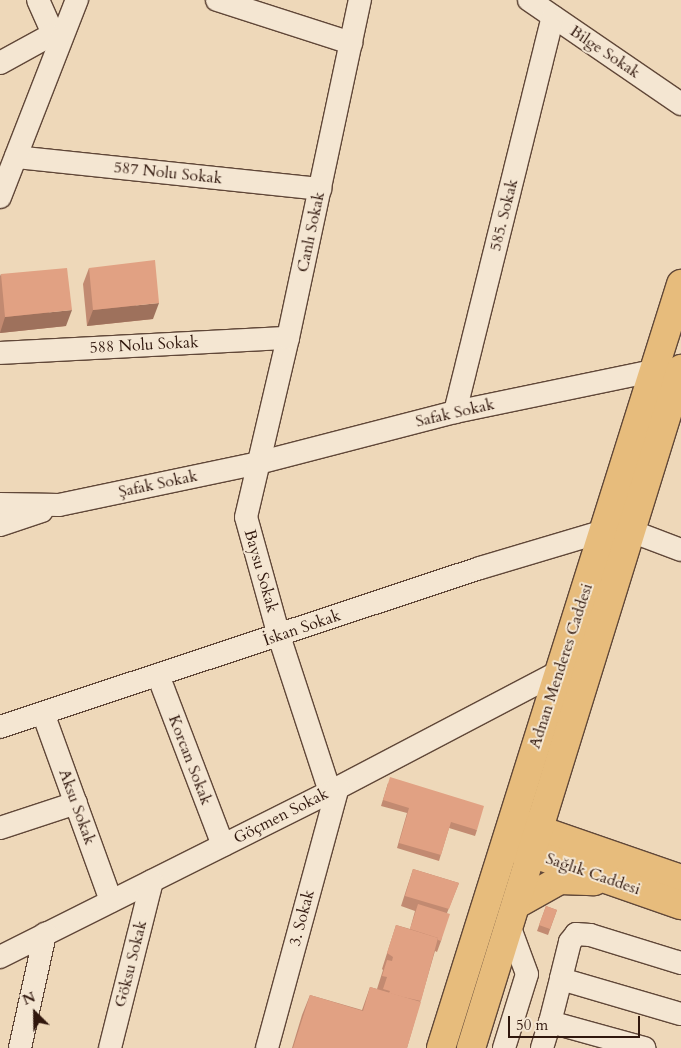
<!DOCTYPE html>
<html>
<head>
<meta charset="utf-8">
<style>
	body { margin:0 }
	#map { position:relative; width:681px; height:1048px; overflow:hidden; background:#eed8b9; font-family:Cardo,serif }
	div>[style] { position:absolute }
	.roads { filter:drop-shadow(1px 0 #604738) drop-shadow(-1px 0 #604738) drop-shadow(0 1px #604738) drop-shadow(0 -1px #604738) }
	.minor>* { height:22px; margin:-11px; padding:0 11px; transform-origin:11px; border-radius:11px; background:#f4e6d2 }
	.major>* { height:28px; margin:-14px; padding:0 14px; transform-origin:14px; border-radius:14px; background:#e7bc7c }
	.wall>* { inset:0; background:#c28a71 }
	.shaded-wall>* { inset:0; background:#9e715c }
	.building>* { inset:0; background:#e1a183 }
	span { translate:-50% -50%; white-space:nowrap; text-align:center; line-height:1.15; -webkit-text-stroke:4px #f4e6d2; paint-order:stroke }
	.street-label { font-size:16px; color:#30170d }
	.north { position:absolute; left:10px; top:988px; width:50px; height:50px; -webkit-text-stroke:4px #f4e6d2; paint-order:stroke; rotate:337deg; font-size:14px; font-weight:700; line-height:20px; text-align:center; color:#30170d }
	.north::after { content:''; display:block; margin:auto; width:18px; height:22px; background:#30170d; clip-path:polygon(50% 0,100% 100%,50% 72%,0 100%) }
	.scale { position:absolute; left:508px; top:1016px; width:132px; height:22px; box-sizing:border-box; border:2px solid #30170d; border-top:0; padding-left:6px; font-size:15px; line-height:18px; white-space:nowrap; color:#30170d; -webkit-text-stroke:4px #f4e6d2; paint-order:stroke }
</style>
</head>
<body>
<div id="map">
	<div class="roads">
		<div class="minor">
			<i style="left:38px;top:0;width:49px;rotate:66deg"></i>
			<i style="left:217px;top:0;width:141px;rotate:17.8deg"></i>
			<i style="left:529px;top:0;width:184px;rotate:34.4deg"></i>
			<i style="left:0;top:63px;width:60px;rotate:-28.7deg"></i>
			<i style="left:16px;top:157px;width:306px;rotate:6deg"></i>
			<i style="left:0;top:197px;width:212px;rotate:-68.7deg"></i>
			<i style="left:0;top:353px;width:288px;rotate:-3deg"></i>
			<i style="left:455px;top:412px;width:407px;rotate:-76.1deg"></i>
			<i style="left:0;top:504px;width:59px;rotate:1deg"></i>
			<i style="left:59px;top:505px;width:203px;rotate:-11.9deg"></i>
			<i style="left:258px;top:463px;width:203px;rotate:-14.5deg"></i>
			<i style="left:455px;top:412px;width:202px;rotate:-11.7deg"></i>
			<i style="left:0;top:525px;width:44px;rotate:-18.4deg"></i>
			<i style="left:631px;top:531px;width:53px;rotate:20.8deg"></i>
			<i style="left:158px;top:675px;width:182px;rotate:69.1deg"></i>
			<i style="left:43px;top:713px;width:200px;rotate:70.1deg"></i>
			<i style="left:0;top:727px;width:506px;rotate:-18.33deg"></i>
			<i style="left:480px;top:568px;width:129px;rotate:-16.6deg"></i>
			<i style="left:330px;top:792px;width:164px;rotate:-108.1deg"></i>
			<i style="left:279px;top:636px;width:123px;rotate:-105.5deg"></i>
			<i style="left:246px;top:517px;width:184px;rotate:-76.8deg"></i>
			<i style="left:288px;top:338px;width:346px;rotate:-78deg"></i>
			<i style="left:0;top:828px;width:80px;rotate:-18.2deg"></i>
			<i style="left:0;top:957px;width:369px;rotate:-26.6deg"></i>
			<i style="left:330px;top:792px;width:260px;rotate:-27.7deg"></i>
			<i style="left:681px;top:963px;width:95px;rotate:-162.9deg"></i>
			<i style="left:590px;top:935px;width:14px;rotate:-176deg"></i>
			<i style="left:576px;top:934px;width:10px;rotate:127deg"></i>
			<i style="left:570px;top:942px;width:38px;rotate:104deg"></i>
			<i style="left:561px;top:979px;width:125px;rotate:16.3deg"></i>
			<i style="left:561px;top:979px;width:44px;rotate:104.3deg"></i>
			<i style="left:550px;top:1022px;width:98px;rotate:15.5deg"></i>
			<i style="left:20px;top:1048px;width:117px;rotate:-77.6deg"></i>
			<i style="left:110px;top:1048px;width:172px;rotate:-75.9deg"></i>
			<i style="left:267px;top:1048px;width:270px;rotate:-74.8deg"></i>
			<i style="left:504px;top:1048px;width:77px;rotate:-72.7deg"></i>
			<i style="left:527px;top:974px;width:49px;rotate:-110.3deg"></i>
			<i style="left:542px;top:1048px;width:27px;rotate:-73deg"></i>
		</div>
		<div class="major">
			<i style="left:522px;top:824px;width:168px;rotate:19.1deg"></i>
			<i style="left:514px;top:847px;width:177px;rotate:19.2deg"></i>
			<i style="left:517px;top:904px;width:49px;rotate:-29.2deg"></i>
			<i style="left:560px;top:880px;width:34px;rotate:2deg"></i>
			<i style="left:441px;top:1048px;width:801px;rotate:-72.56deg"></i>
			<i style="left:471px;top:1048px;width:711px;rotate:-72.81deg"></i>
		</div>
	</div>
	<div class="wall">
		<i style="clip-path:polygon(89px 268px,153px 319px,87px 326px,83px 284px)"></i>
		<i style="clip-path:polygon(1px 274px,66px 326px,0 333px,0 276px)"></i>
		<i style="clip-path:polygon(388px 783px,477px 830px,475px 836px,449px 828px,439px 861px,397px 848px,407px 813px,381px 806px)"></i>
		<i style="clip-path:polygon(413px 869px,459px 883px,447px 913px,441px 941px,437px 952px,435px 951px,407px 1048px,292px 1048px,302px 1015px,310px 995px,362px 1010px,370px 987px,377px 989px,383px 970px,382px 969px,396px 925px,410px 929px,415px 911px,401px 906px)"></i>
		<i style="clip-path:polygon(546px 906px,557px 910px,548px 935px,537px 931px)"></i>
	</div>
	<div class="shaded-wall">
		<i style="clip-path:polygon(159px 303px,153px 319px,87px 326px,93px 310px)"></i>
		<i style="clip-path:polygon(72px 310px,66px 326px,0 333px,5px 317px)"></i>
	</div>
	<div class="building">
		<i style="clip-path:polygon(155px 260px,159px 303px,93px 310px,89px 268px)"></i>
		<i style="clip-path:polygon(67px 268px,72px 310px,5px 317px,1px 274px)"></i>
		<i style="clip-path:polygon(390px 777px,484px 806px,477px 830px,451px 822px,441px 855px,399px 843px,409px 808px,383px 800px)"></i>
		<i style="clip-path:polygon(413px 869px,459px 883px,449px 909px,405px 896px)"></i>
		<i style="clip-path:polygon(418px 904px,450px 914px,441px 941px,438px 940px,438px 938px,410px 929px)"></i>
		<i style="clip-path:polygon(546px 906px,557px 910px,550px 929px,539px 925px)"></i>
		<i style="clip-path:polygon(396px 925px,438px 938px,421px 1001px,403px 997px,389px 993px,390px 991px,383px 989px,387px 977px,382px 976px,387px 960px,392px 961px,393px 957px,387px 953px)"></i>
		<i style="clip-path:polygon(370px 987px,421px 1002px,407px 1048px,293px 1048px,310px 995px,363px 1011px)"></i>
	</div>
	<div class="street-label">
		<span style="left:605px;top:52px;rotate:34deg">Bilge Sokak</span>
		<span style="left:168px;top:173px;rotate:6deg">587 Nolu Sokak</span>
		<span style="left:504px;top:215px;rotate:-76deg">585. Sokak</span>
		<span style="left:311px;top:232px;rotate:-78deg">Canlı Sokak</span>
		<span style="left:144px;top:345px;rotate:-3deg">588 Nolu Sokak</span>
		<span style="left:455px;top:413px;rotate:-13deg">Safak Sokak</span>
		<span style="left:158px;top:484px;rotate:-12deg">Şafak Sokak</span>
		<span style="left:261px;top:571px;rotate:74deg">Baysu Sokak</span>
		<span style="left:302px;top:628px;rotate:-19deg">İskan Sokak</span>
		<span style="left:561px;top:666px;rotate:-72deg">Adnan Menderes Caddesi</span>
		<span style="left:190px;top:760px;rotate:69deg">Korcan Sokak</span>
		<span style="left:77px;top:807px;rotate:70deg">Aksu Sokak</span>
		<span style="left:281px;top:816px;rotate:-27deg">Göçmen Sokak</span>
		<span style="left:593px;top:874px;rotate:19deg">Sağlık Caddesi</span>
		<span style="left:302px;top:918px;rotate:-75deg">3. Sokak</span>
		<span style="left:131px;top:964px;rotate:-76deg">Göksu Sokak</span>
	</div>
	<div class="north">N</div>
	<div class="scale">50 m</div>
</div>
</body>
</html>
